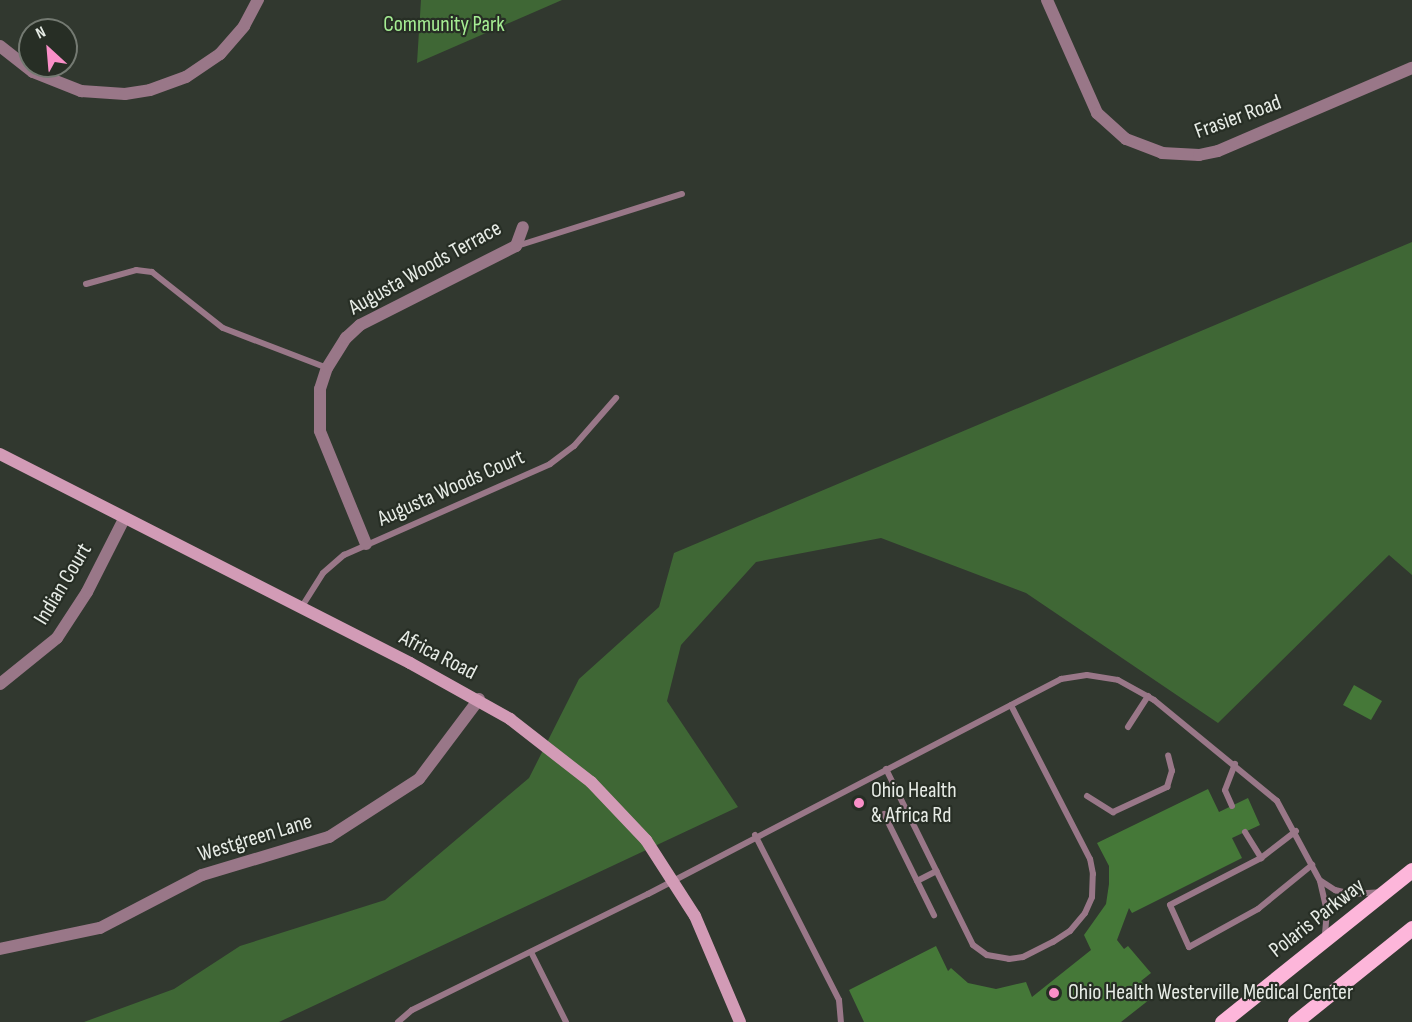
<!DOCTYPE html>
<html>
<head>
<meta charset="utf-8">
<style>
	body { margin:0 }
	#map { position:relative; width:1412px; height:1022px; overflow:hidden; background:#31382f; font-family:"Sofia Sans Condensed",sans-serif }
	div>[style] { position:absolute }
	.green>* { inset:0; background:#3f6735 }
	.building>* { inset:0; background:#457838 }
	.lane>* { height:6px; margin:-3px; padding:0 3px; transform-origin:3px; border-radius:3px; background:#978 }
	.street>* { height:12px; margin:-6px; padding:0 6px; transform-origin:6px; border-radius:6px; background:#978 }
	.secondary>* { height:12px; margin:-6px; padding:0 6px; transform-origin:6px; border-radius:6px; background:#d29bb6 }
	.primary>* { height:15px; margin:-7.5px; padding:0 7.5px; transform-origin:7.5px; border-radius:7.5px; background:#fdb6da }
	.dots>* { width:16px; height:16px; translate:-50% -50%; box-sizing:border-box; border:3px solid #272e25; border-radius:50% }
	span { translate:-50% -50%; white-space:nowrap; text-align:center; line-height:1.15; -webkit-text-stroke:4.5px #272e25; paint-order:stroke }
	.park-label { font-size:22px; color:#a5ed93 }
	.street-label { font-size:22px; color:#e7ece6 }
	.poi-label { font-size:22px; color:#e7ece6 }
	.left { translate:0 -50%; text-align:left }
	.north { position:absolute; left:18px; top:18px; width:60px; height:60px; box-sizing:border-box; background:#272e25; border:2px solid #747a72; border-radius:50%; rotate:334deg; font-size:16px; font-weight:700; line-height:24px; text-align:center; color:#e7ece6 }
	.north::after { content:''; display:block; margin:auto; width:21px; height:27px; background:#fa8fc8; clip-path:polygon(50% 0,100% 100%,50% 72%,0 100%) }
</style>
</head>
<body>
<div id="map">
	<div class="green">
		<i style="clip-path:polygon(421px 0,562px 0,417px 63px)"></i>
		<i style="clip-path:polygon(1412px 242px,1412px 575px,1389px 555px,1218px 723px,1026px 593px,881px 538px,756px 562px,681px 645px,667px 701px,738px 807px,279px 1022px,84px 1022px,174px 989px,240px 946px,385px 900px,529px 778px,579px 679px,659px 607px,674px 553px)"></i>
	</div>
	<div class="building">
		<i style="clip-path:polygon(1354px 685px,1382px 701px,1371px 720px,1343px 705px)"></i>
		<i style="clip-path:polygon(1208px 789px,1219px 812px,1248px 798px,1260px 825px,1232px 838px,1242px 858px,1132px 913px,1129px 908px,1117px 940px,1124px 949px,1128px 946px,1151px 973px,1141px 981px,1154px 996px,1121px 1022px,864px 1022px,849px 990px,936px 946px,948px 971px,951px 968px,968px 983px,996px 989px,1026px 982px,1032px 997px,1091px 950px,1084px 935px,1106px 904px,1109px 884px,1109px 866px,1097px 843px)"></i>
	</div>
	<div class="lane">
		<i style="left:517px;top:246px;width:173px;rotate:-17.5deg"></i>
		<i style="left:86px;top:284px;width:52px;rotate:-15.6deg"></i>
		<i style="left:136px;top:270px;width:16px;rotate:7deg"></i>
		<i style="left:152px;top:272px;width:90px;rotate:38.3deg"></i>
		<i style="left:223px;top:328px;width:111px;rotate:21deg"></i>
		<i style="left:301px;top:608px;width:41px;rotate:-57.8deg"></i>
		<i style="left:323px;top:573px;width:28px;rotate:-41deg"></i>
		<i style="left:344px;top:555px;width:225px;rotate:-23.8deg"></i>
		<i style="left:550px;top:464px;width:30px;rotate:-37deg"></i>
		<i style="left:574px;top:446px;width:64px;rotate:-48.8deg"></i>
		<i style="left:1128px;top:727px;width:37px;rotate:-57deg"></i>
		<i style="left:886px;top:769px;width:196px;rotate:63.7deg"></i>
		<i style="left:973px;top:945px;width:17px;rotate:36deg"></i>
		<i style="left:987px;top:955px;width:22px;rotate:10deg"></i>
		<i style="left:1009px;top:959px;width:14px;rotate:-8deg"></i>
		<i style="left:1023px;top:957px;width:34px;rotate:-27deg"></i>
		<i style="left:1053px;top:942px;width:20px;rotate:-33deg"></i>
		<i style="left:1070px;top:931px;width:23px;rotate:-50deg"></i>
		<i style="left:1085px;top:913px;width:17px;rotate:-66deg"></i>
		<i style="left:1092px;top:897px;width:23px;rotate:-88deg"></i>
		<i style="left:1093px;top:874px;width:15px;rotate:-101deg"></i>
		<i style="left:1090px;top:859px;width:173px;rotate:-117.2deg"></i>
		<i style="left:1087px;top:796px;width:31px;rotate:32deg"></i>
		<i style="left:1113px;top:812px;width:60px;rotate:-24.8deg"></i>
		<i style="left:1167px;top:787px;width:17px;rotate:-73deg"></i>
		<i style="left:1172px;top:771px;width:16px;rotate:-104deg"></i>
		<i style="left:1232px;top:806px;width:17px;rotate:-114deg"></i>
		<i style="left:1225px;top:790px;width:28px;rotate:-69deg"></i>
		<i style="left:884px;top:814px;width:113px;rotate:63.7deg"></i>
		<i style="left:1296px;top:831px;width:44px;rotate:142.4deg"></i>
		<i style="left:1261px;top:858px;width:102px;rotate:152.7deg"></i>
		<i style="left:1170px;top:905px;width:46px;rotate:65.7deg"></i>
		<i style="left:1189px;top:947px;width:79px;rotate:-28.8deg"></i>
		<i style="left:1258px;top:909px;width:70px;rotate:-39.2deg"></i>
		<i style="left:1245px;top:832px;width:31px;rotate:58deg"></i>
		<i style="left:755px;top:835px;width:185px;rotate:63deg"></i>
		<i style="left:839px;top:1000px;width:22px;rotate:85deg"></i>
		<i style="left:917px;top:881px;width:22px;rotate:-27deg"></i>
		<i style="left:1321px;top:881px;width:17px;rotate:33deg"></i>
		<i style="left:1335px;top:890px;width:18px;rotate:13deg"></i>
		<i style="left:1353px;top:894px;width:26px;rotate:-4deg"></i>
		<i style="left:531px;top:952px;width:78px;rotate:63.4deg"></i>
		<i style="left:398px;top:1022px;width:18px;rotate:-41deg"></i>
		<i style="left:412px;top:1010px;width:263px;rotate:-26.2deg"></i>
		<i style="left:648px;top:894px;width:466px;rotate:-27.5deg"></i>
		<i style="left:1061px;top:679px;width:26px;rotate:-9deg"></i>
		<i style="left:1087px;top:675px;width:31px;rotate:9deg"></i>
		<i style="left:1118px;top:680px;width:41px;rotate:29.1deg"></i>
		<i style="left:1154px;top:700px;width:159px;rotate:39.4deg"></i>
		<i style="left:1277px;top:801px;width:91px;rotate:61.7deg"></i>
		<i style="left:1320px;top:881px;width:31px;rotate:77deg"></i>
		<i style="left:1327px;top:911px;width:25px;rotate:95deg"></i>
	</div>
	<div class="street">
		<i style="left:1047px;top:0;width:124px;rotate:66.1deg"></i>
		<i style="left:1097px;top:113px;width:39px;rotate:42deg"></i>
		<i style="left:1126px;top:139px;width:39px;rotate:21deg"></i>
		<i style="left:1162px;top:153px;width:37px;rotate:3deg"></i>
		<i style="left:1199px;top:155px;width:19px;rotate:-12deg"></i>
		<i style="left:1218px;top:151px;width:211px;rotate:-23.2deg"></i>
		<i style="left:0;top:46px;width:42px;rotate:38.2deg"></i>
		<i style="left:33px;top:72px;width:52px;rotate:21.6deg"></i>
		<i style="left:81px;top:91px;width:44px;rotate:3.9deg"></i>
		<i style="left:125px;top:94px;width:25px;rotate:-9deg"></i>
		<i style="left:150px;top:90px;width:38px;rotate:-20deg"></i>
		<i style="left:186px;top:77px;width:41px;rotate:-34.1deg"></i>
		<i style="left:220px;top:54px;width:37px;rotate:-49deg"></i>
		<i style="left:244px;top:26px;width:30px;rotate:-62deg"></i>
		<i style="left:366px;top:544px;width:122px;rotate:-112.2deg"></i>
		<i style="left:320px;top:431px;width:42px;rotate:-90deg"></i>
		<i style="left:320px;top:389px;width:22px;rotate:-72deg"></i>
		<i style="left:327px;top:368px;width:36px;rotate:-58deg"></i>
		<i style="left:346px;top:338px;width:19px;rotate:-43deg"></i>
		<i style="left:360px;top:325px;width:175px;rotate:-26.9deg"></i>
		<i style="left:516px;top:246px;width:20px;rotate:-70deg"></i>
		<i style="left:0;top:684px;width:73px;rotate:-38.9deg"></i>
		<i style="left:57px;top:638px;width:55px;rotate:-56.9deg"></i>
		<i style="left:87px;top:592px;width:82px;rotate:-63.1deg"></i>
		<i style="left:0;top:949px;width:102px;rotate:-11.9deg"></i>
		<i style="left:100px;top:928px;width:115px;rotate:-27.5deg"></i>
		<i style="left:202px;top:875px;width:133px;rotate:-16.7deg"></i>
		<i style="left:329px;top:837px;width:107px;rotate:-32.8deg"></i>
		<i style="left:419px;top:779px;width:100px;rotate:-53.1deg"></i>
	</div>
	<div class="secondary">
		<i style="left:0;top:454px;width:460px;rotate:27deg"></i>
		<i style="left:410px;top:663px;width:115px;rotate:29.2deg"></i>
		<i style="left:510px;top:719px;width:103px;rotate:37.9deg"></i>
		<i style="left:591px;top:782px;width:80px;rotate:46.5deg"></i>
		<i style="left:646px;top:840px;width:90px;rotate:57.2deg"></i>
		<i style="left:695px;top:916px;width:115px;rotate:67deg"></i>
	</div>
	<div class="primary">
		<i style="left:1222px;top:1022px;width:243px;rotate:-38.7deg"></i>
		<i style="left:1295px;top:1022px;width:150px;rotate:-38.8deg"></i>
	</div>
	<div class="dots">
		<i style="left:859px;top:803px;background:#fa8fc8"></i>
		<i style="left:1054px;top:993px;background:#fa8fc8"></i>
	</div>
	<div class="park-label">
		<span style="left:444px;top:25px">Community Park</span>
	</div>
	<div class="street-label">
		<span style="left:1238px;top:117px;rotate:-20deg">Frasier Road</span>
		<span style="left:425px;top:268px;rotate:-29deg">Augusta Woods Terrace</span>
		<span style="left:451px;top:488px;rotate:-24deg">Augusta Woods Court</span>
		<span style="left:63px;top:584px;rotate:-59deg">Indian Court</span>
		<span style="left:438px;top:655px;rotate:27deg">Africa Road</span>
		<span style="left:255px;top:838px;rotate:-17deg">Westgreen Lane</span>
		<span style="left:1317px;top:918px;rotate:-38deg">Polaris Parkway</span>
	</div>
	<div class="poi-label">
		<span class="left" style="left:871px;top:803px">Ohio Health<br>&amp; Africa Rd</span>
		<span class="left" style="left:1068px;top:993px">Ohio Health Westerville Medical Center</span>
	</div>
	<div class="north">N</div>
</div>
</body>
</html>
